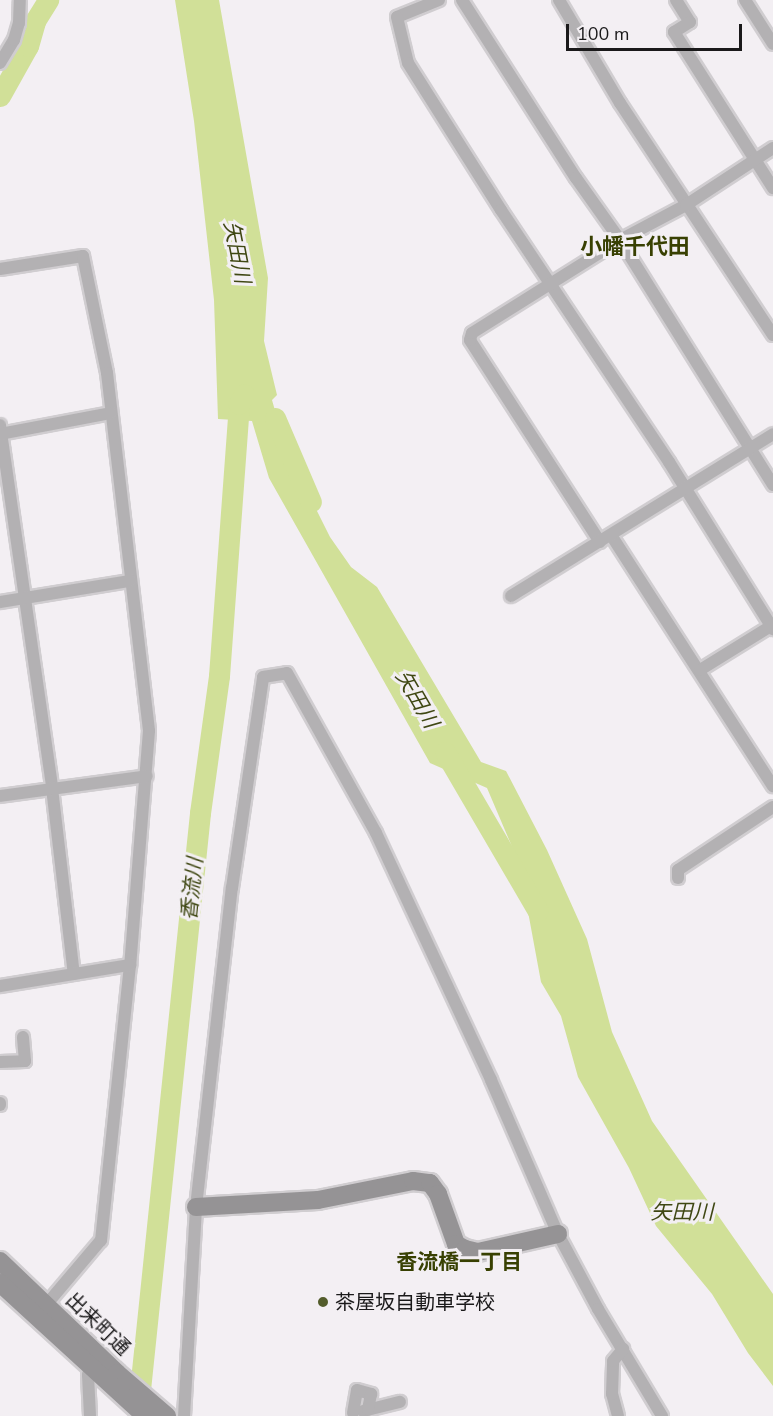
<!DOCTYPE html>
<html>
<head>
<meta charset="utf-8">
<style>
	body { margin:0 }
	#map { position:relative; width:773px; height:1416px; overflow:hidden; background:#f3eff3; font-family:"Nunito Sans","Noto Sans JP",sans-serif }
	div>[style] { position:absolute }
	.water>* { inset:0; background:#d1e098 }
	.river>* { height:21px; margin:-10.5px; padding:0 10.5px; transform-origin:10.5px; border-radius:10.5px; background:#d1e098 }
	.roads { filter:drop-shadow(2px 0 #d0cdd0) drop-shadow(-2px 0 #d0cdd0) drop-shadow(0 2px #d0cdd0) drop-shadow(0 -2px #d0cdd0) }
	.street>* { height:12px; margin:-6px; padding:0 6px; transform-origin:6px; border-radius:6px; background:#b3b1b3 }
	.secondary>* { height:18px; margin:-9px; padding:0 9px; transform-origin:9px; border-radius:9px; background:#959395 }
	.dots>* { width:16px; height:16px; translate:-50% -50%; box-sizing:border-box; border:3px solid #f3eff3; border-radius:50% }
	span { translate:-50% -50%; white-space:nowrap; text-align:center; line-height:1.15; -webkit-text-stroke:6px #f3eff3; paint-order:stroke }
	.poi-label { font-size:20px; color:#1a191a }
	.left { translate:0 -50%; text-align:left }
	.street-label { font-size:20px; color:#1a191a }
	.water-label { font-size:21px; color:#3f4713; font-style:italic }
	.neighbourhood-label { font-size:21px; color:#384002; font-weight:700 }
	.quarter-label { font-size:22px; color:#384002; font-weight:700 }
	.scale { position:absolute; left:566px; top:24px; width:176px; height:27px; box-sizing:border-box; border:3px solid #1a191a; border-top:0; padding-left:8px; font-size:18px; line-height:21px; white-space:nowrap; color:#1a191a; -webkit-text-stroke:4px #f3eff3; paint-order:stroke }
</style>
</head>
<body>
<div id="map">
	<div class="water">
		<i style="clip-path:polygon(175px 0,219px 0,268px 278px,264px 341px,277px 395px,272px 400px,286px 449px,330px 537px,351px 567px,377px 587px,481px 762px,506px 771px,547px 850px,587px 939px,612px 1032px,652px 1121px,773px 1294px,773px 1386px,748px 1353px,712px 1294px,656px 1226px,629px 1168px,578px 1077px,561px 1016px,541px 982px,519px 863px,487px 788px,430px 763px,269px 478px,252px 421px,218px 419px,214px 300px,194px 121px)"></i>
	</div>
	<div class="river">
		<i style="left:0;top:96px;width:57px;rotate:-60.8deg"></i>
		<i style="left:28px;top:46px;width:26px;rotate:-74deg"></i>
		<i style="left:35px;top:21px;width:25px;rotate:-58deg"></i>
		<i style="left:275px;top:418px;width:91px;rotate:66.8deg"></i>
		<i style="left:445px;top:752px;width:184px;rotate:59.7deg"></i>
		<i style="left:138px;top:1409px;width:599px;rotate:-84.06deg"></i>
		<i style="left:200px;top:813px;width:138px;rotate:-82.1deg"></i>
		<i style="left:219px;top:676px;width:273px;rotate:-85.8deg"></i>
		<i style="left:239px;top:404px;width:11px;rotate:-63deg"></i>
	</div>
	<div class="roads">
		<div class="street">
			<i style="left:439px;top:0;width:45px;rotate:158deg"></i>
			<i style="left:397px;top:17px;width:47px;rotate:76.6deg"></i>
			<i style="left:408px;top:63px;width:174px;rotate:57.7deg"></i>
			<i style="left:501px;top:210px;width:303px;rotate:56.3deg"></i>
			<i style="left:669px;top:462px;width:197px;rotate:58.1deg"></i>
			<i style="left:462px;top:0;width:211px;rotate:57.4deg"></i>
			<i style="left:576px;top:178px;width:76px;rotate:54.6deg"></i>
			<i style="left:620px;top:240px;width:289px;rotate:58deg"></i>
			<i style="left:559px;top:0;width:120px;rotate:59.4deg"></i>
			<i style="left:620px;top:103px;width:278px;rotate:56.6deg"></i>
			<i style="left:676px;top:0;width:26px;rotate:58deg"></i>
			<i style="left:690px;top:22px;width:19px;rotate:148deg"></i>
			<i style="left:674px;top:32px;width:185px;rotate:57.6deg"></i>
			<i style="left:745px;top:0;width:52px;rotate:57.5deg"></i>
			<i style="left:0;top:63px;width:27px;rotate:-59deg"></i>
			<i style="left:14px;top:40px;width:18px;rotate:-74deg"></i>
			<i style="left:19px;top:23px;width:23px;rotate:-88deg"></i>
			<i style="left:0;top:269px;width:84px;rotate:-8.9deg"></i>
			<i style="left:83px;top:256px;width:119px;rotate:78.4deg"></i>
			<i style="left:107px;top:373px;width:360px;rotate:83.3deg"></i>
			<i style="left:149px;top:731px;width:235px;rotate:94.6deg"></i>
			<i style="left:130px;top:965px;width:277px;rotate:96deg"></i>
			<i style="left:101px;top:1240px;width:85px;rotate:130.2deg"></i>
			<i style="left:0;top:425px;width:367px;rotate:81.8deg"></i>
			<i style="left:52px;top:788px;width:187px;rotate:83.3deg"></i>
			<i style="left:0;top:434px;width:113px;rotate:-10.7deg"></i>
			<i style="left:611px;top:535px;width:299px;rotate:57.2deg"></i>
			<i style="left:600px;top:542px;width:240px;rotate:-122.8deg"></i>
			<i style="left:470px;top:340px;width:7px;rotate:-74deg"></i>
			<i style="left:472px;top:333px;width:175px;rotate:-32.1deg"></i>
			<i style="left:620px;top:240px;width:75px;rotate:-27.9deg"></i>
			<i style="left:686px;top:205px;width:104px;rotate:-33.2deg"></i>
			<i style="left:511px;top:596px;width:308px;rotate:-31.7deg"></i>
			<i style="left:0;top:602px;width:132px;rotate:-9.2deg"></i>
			<i style="left:700px;top:670px;width:84px;rotate:-31.8deg"></i>
			<i style="left:0;top:796px;width:148px;rotate:-7.7deg"></i>
			<i style="left:678px;top:878px;width:8px;rotate:-90deg"></i>
			<i style="left:678px;top:870px;width:114px;rotate:-33.6deg"></i>
			<i style="left:0;top:986px;width:132px;rotate:-9.2deg"></i>
			<i style="left:0;top:1062px;width:25px;rotate:-2deg"></i>
			<i style="left:25px;top:1061px;width:24px;rotate:-95deg"></i>
			<i style="left:0;top:1103px;width:2px;rotate:90deg"></i>
			<i style="left:363px;top:1411px;width:38px;rotate:-14deg"></i>
			<i style="left:353px;top:1413px;width:23px;rotate:-80deg"></i>
			<i style="left:357px;top:1390px;width:15px;rotate:16deg"></i>
			<i style="left:371px;top:1394px;width:16px;rotate:101deg"></i>
			<i style="left:90px;top:1416px;width:41px;rotate:-92.8deg"></i>
			<i style="left:88px;top:1375px;width:8px;rotate:-76deg"></i>
			<i style="left:184px;top:1416px;width:209px;rotate:-86.7deg"></i>
			<i style="left:196px;top:1207px;width:321px;rotate:-83.6deg"></i>
			<i style="left:232px;top:888px;width:213px;rotate:-81.6deg"></i>
			<i style="left:263px;top:677px;width:24px;rotate:-9deg"></i>
			<i style="left:287px;top:673px;width:183px;rotate:60.9deg"></i>
			<i style="left:376px;top:833px;width:272px;rotate:65deg"></i>
			<i style="left:491px;top:1080px;width:168px;rotate:66.5deg"></i>
			<i style="left:558px;top:1234px;width:85px;rotate:61.9deg"></i>
			<i style="left:598px;top:1309px;width:125px;rotate:59.1deg"></i>
			<i style="left:618px;top:1416px;width:23px;rotate:-105deg"></i>
			<i style="left:612px;top:1394px;width:33px;rotate:-88deg"></i>
			<i style="left:613px;top:1361px;width:16px;rotate:-50deg"></i>
		</div>
		<div class="secondary">
			<i style="left:196px;top:1207px;width:122px;rotate:-3.3deg"></i>
			<i style="left:318px;top:1200px;width:97px;rotate:-11.3deg"></i>
			<i style="left:413px;top:1181px;width:17px;rotate:7deg"></i>
			<i style="left:430px;top:1183px;width:14px;rotate:54deg"></i>
			<i style="left:438px;top:1194px;width:53px;rotate:70.2deg"></i>
			<i style="left:456px;top:1244px;width:10px;rotate:29deg"></i>
			<i style="left:465px;top:1249px;width:13px;rotate:13deg"></i>
			<i style="left:478px;top:1252px;width:82px;rotate:-12.7deg"></i>
			<i style="left:0;top:1261px;width:162px;rotate:43.7deg"></i>
			<i style="left:117px;top:1373px;width:66px;rotate:40.7deg"></i>
			<i style="left:0;top:1283px;width:197px;rotate:42.5deg"></i>
		</div>
	</div>
	<div class="dots">
		<i style="left:323px;top:1302px;background:#535c2b"></i>
	</div>
	<div class="poi-label">
		<span class="left" style="left:335px;top:1302px">茶屋坂自動車学校</span>
	</div>
	<div class="street-label">
		<span style="left:98px;top:1324px;rotate:44deg">出来町通</span>
	</div>
	<div class="water-label">
		<span style="left:237px;top:252px;rotate:79deg">矢田川</span>
		<span style="left:417px;top:699px;rotate:60deg">矢田川</span>
		<span style="left:192px;top:889px;rotate:-84deg">香流川</span>
		<span style="left:682px;top:1212px">矢田川</span>
	</div>
	<div class="neighbourhood-label">
		<span style="left:459px;top:1262px">香流橋一丁目</span>
	</div>
	<div class="quarter-label">
		<span style="left:635px;top:248px">小幡千代田</span>
	</div>
	<div class="scale">100 m</div>
</div>
</body>
</html>
